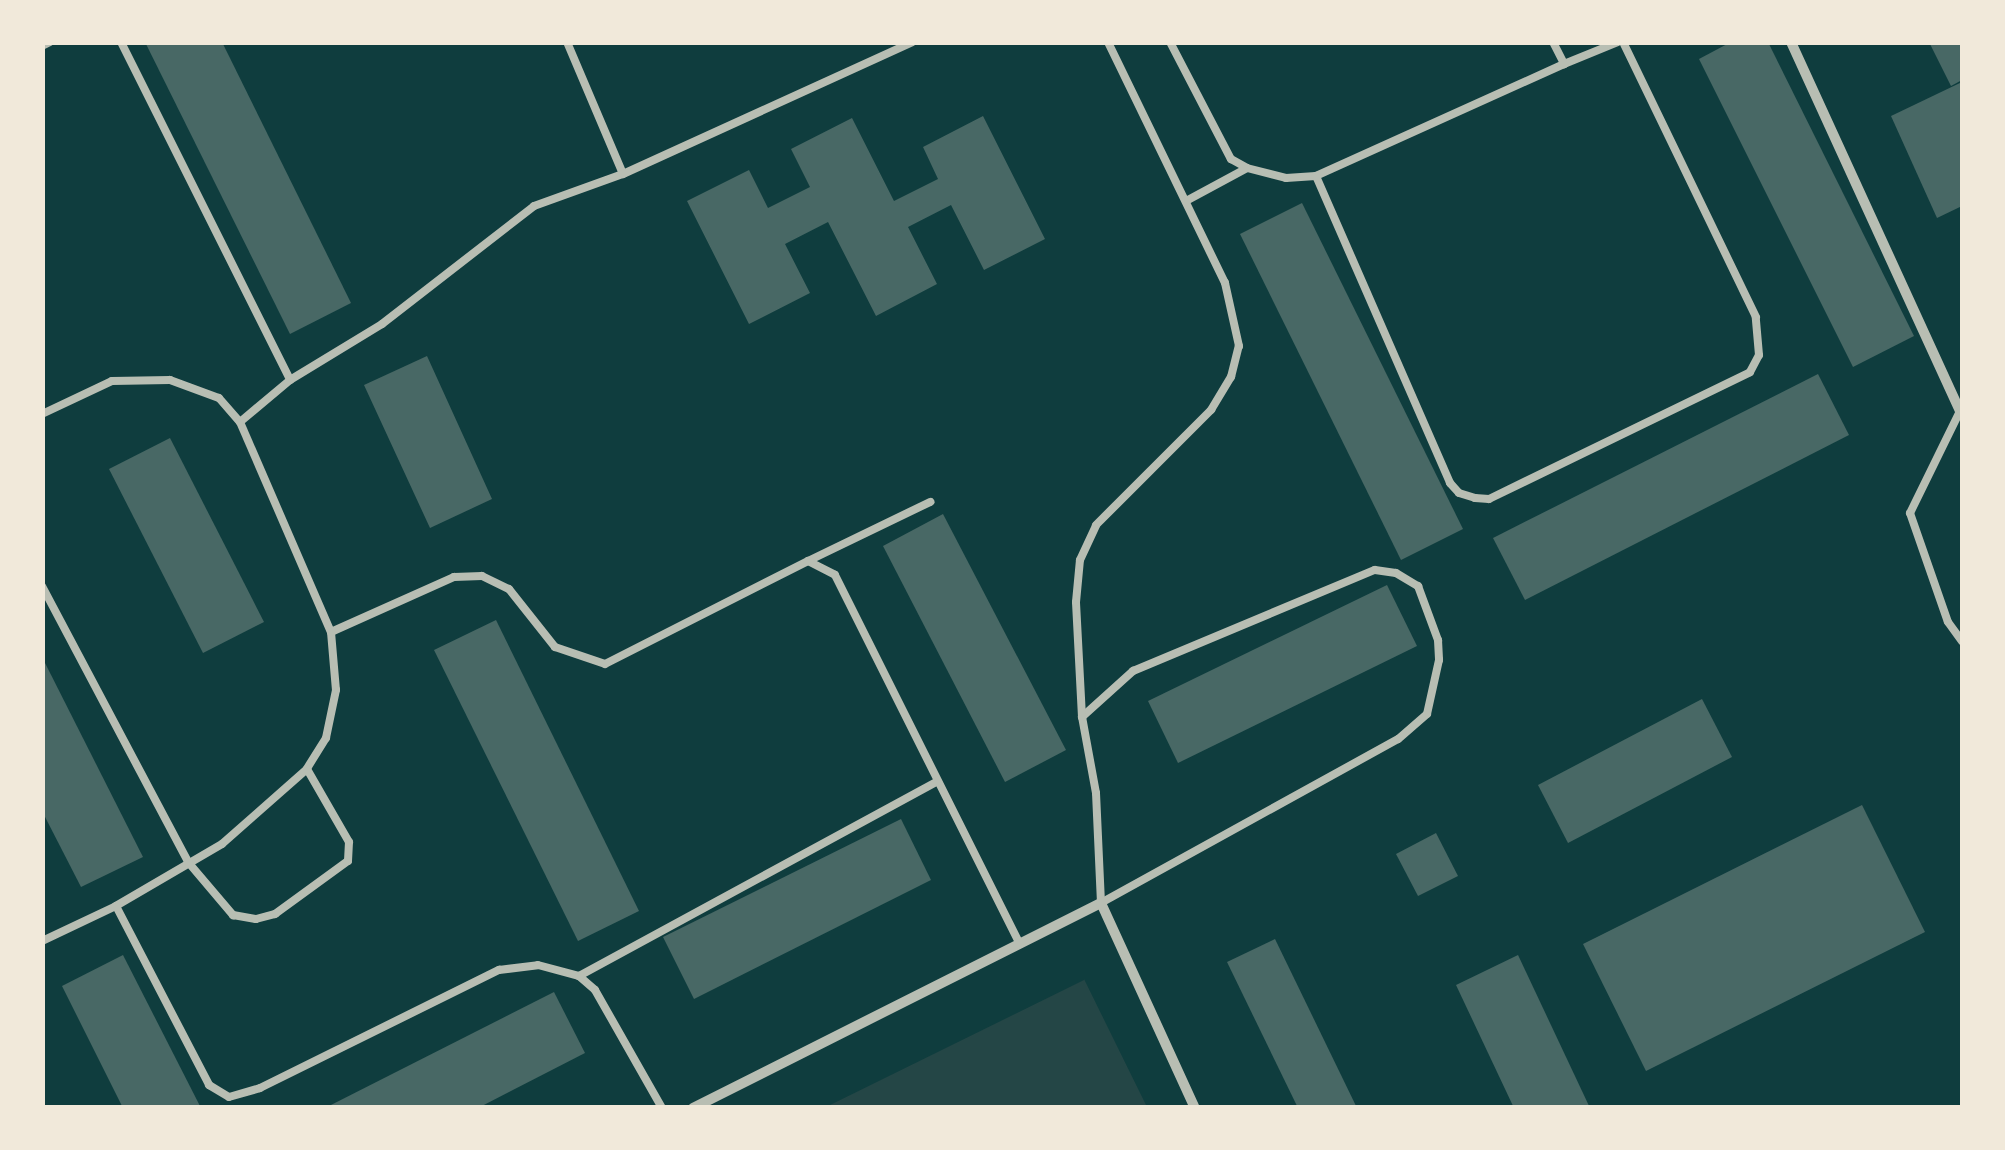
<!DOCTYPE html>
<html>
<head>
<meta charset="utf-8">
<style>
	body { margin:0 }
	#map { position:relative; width:2005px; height:1150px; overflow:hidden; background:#0f3d3e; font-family:Rubik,sans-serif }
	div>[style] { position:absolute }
	.green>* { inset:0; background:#244646 }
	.building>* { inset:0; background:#486865 }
	.service>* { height:8px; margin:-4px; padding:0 4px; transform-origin:4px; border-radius:4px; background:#b8beb3 }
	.minor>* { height:10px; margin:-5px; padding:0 5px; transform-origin:5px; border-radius:5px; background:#b8beb3 }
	span { translate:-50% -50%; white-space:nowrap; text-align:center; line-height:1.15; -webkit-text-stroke:8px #f1e9da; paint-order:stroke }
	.frame { position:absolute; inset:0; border:45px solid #f1e9da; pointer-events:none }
</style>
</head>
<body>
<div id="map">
	<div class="green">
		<i style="clip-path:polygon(1084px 979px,1147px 1107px,826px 1107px,1084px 980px)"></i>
	</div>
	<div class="building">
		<i style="clip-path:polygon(145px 42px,222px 42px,351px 303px,290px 334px)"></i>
		<i style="clip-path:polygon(1731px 42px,1768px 42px,1914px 336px,1853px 367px,1699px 59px)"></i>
		<i style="clip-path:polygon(1929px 42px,1962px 42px,1962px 80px,1951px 86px)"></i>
		<i style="clip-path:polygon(1962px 82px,1962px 206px,1937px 218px,1891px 116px)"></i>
		<i style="clip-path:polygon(983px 116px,1045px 239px,984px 270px,951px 205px,908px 227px,937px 284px,876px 316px,828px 222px,785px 244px,810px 293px,749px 324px,687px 201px,749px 170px,768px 208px,810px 187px,791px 149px,852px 118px,894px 201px,938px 179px,923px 147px)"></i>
		<i style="clip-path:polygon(1302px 203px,1463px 529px,1401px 560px,1240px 234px)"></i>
		<i style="clip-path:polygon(427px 356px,492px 499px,430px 528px,364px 385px)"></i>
		<i style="clip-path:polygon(1818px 374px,1849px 435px,1525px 600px,1493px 538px)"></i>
		<i style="clip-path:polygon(170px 438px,264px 622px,203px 653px,109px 469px)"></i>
		<i style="clip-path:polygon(943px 514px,1066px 750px,1005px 782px,883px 546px)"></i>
		<i style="clip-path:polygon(1387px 585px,1417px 646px,1178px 763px,1148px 701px)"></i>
		<i style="clip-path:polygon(496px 620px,639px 911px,578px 941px,434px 650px)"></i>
		<i style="clip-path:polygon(42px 657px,143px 857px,81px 887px,42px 811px)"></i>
		<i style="clip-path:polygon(1702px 699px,1732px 757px,1568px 843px,1538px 785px)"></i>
		<i style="clip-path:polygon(1862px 805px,1925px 932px,1646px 1071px,1583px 944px)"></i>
		<i style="clip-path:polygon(901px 819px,931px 880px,694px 999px,663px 937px)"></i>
		<i style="clip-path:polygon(1436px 833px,1458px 876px,1418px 896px,1396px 854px)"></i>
		<i style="clip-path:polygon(1275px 939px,1357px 1108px,1298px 1108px,1227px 962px)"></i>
		<i style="clip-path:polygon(123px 955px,201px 1108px,123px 1108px,62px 986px)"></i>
		<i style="clip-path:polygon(1518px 955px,1590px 1108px,1514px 1108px,1456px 985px)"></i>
		<i style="clip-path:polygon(554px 992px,585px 1053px,478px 1108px,325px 1108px)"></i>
	</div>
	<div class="service">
		<i style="left:121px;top:42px;width:378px;rotate:63.4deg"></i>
		<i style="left:567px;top:42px;width:143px;rotate:67deg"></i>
		<i style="left:1170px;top:42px;width:132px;rotate:62.5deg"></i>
		<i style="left:1231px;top:159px;width:18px;rotate:29deg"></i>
		<i style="left:1247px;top:168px;width:40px;rotate:14.4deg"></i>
		<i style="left:1286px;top:178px;width:30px;rotate:-4deg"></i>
		<i style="left:1553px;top:42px;width:25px;rotate:63deg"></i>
		<i style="left:1564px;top:64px;width:58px;rotate:-22.2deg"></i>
		<i style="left:42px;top:46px;width:9px;rotate:-27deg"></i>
		<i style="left:1564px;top:64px;width:272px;rotate:155.7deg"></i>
		<i style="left:1316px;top:176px;width:335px;rotate:66.4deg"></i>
		<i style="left:1450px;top:483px;width:13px;rotate:48deg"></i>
		<i style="left:1459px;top:493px;width:17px;rotate:17deg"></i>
		<i style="left:1475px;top:498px;width:14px;rotate:4deg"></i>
		<i style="left:1489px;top:499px;width:290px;rotate:-25.9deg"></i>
		<i style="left:1750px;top:372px;width:19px;rotate:-62deg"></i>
		<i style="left:1759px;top:355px;width:38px;rotate:-95deg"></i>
		<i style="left:1756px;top:317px;width:305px;rotate:-115.8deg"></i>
		<i style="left:1186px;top:201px;width:69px;rotate:-28.4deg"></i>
		<i style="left:1961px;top:409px;width:116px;rotate:116.1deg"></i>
		<i style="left:1910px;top:513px;width:115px;rotate:70.8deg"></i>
		<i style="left:1948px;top:622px;width:24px;rotate:54deg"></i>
		<i style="left:42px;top:414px;width:77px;rotate:-25.2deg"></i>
		<i style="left:112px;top:381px;width:58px;rotate:-1deg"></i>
		<i style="left:170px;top:380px;width:52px;rotate:20.2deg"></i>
		<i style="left:219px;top:398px;width:32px;rotate:49deg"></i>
		<i style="left:240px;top:422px;width:229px;rotate:66.6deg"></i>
		<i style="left:331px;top:632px;width:58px;rotate:85.1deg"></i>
		<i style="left:336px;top:690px;width:49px;rotate:101.8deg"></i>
		<i style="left:326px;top:738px;width:36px;rotate:122deg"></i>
		<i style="left:307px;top:769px;width:113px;rotate:138.6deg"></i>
		<i style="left:222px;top:844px;width:123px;rotate:149.7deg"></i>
		<i style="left:116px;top:906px;width:82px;rotate:154.7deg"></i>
		<i style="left:240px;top:422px;width:65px;rotate:-40deg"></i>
		<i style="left:290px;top:380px;width:108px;rotate:-31.3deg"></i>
		<i style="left:382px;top:324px;width:192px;rotate:-37.8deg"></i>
		<i style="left:534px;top:206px;width:95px;rotate:-19.8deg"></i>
		<i style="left:623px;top:174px;width:318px;rotate:-24.5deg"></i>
		<i style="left:808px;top:561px;width:136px;rotate:-25.8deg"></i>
		<i style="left:42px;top:586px;width:312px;rotate:62.1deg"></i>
		<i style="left:188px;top:862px;width:70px;rotate:49.7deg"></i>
		<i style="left:233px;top:915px;width:23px;rotate:10deg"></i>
		<i style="left:256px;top:919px;width:20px;rotate:-15deg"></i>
		<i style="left:275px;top:914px;width:90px;rotate:-36deg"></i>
		<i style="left:348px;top:861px;width:19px;rotate:-87deg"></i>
		<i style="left:349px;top:842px;width:84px;rotate:-119.9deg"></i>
		<i style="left:331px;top:632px;width:135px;rotate:-24.1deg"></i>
		<i style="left:454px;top:577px;width:28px;rotate:-2deg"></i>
		<i style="left:482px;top:576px;width:30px;rotate:26deg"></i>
		<i style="left:509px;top:589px;width:74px;rotate:51.6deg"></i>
		<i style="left:555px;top:647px;width:53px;rotate:18.8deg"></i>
		<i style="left:605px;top:664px;width:228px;rotate:-26.9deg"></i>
		<i style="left:808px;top:561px;width:30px;rotate:27deg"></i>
		<i style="left:835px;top:575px;width:413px;rotate:63.4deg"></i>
		<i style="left:1082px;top:717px;width:69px;rotate:-42deg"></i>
		<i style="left:1133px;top:671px;width:262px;rotate:-22.7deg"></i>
		<i style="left:1375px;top:570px;width:21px;rotate:8deg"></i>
		<i style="left:1396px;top:573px;width:26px;rotate:31deg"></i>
		<i style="left:1418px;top:586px;width:58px;rotate:69.7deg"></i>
		<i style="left:1438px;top:640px;width:20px;rotate:87deg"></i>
		<i style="left:1439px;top:660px;width:55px;rotate:102.5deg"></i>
		<i style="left:1427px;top:714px;width:38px;rotate:139deg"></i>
		<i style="left:1398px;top:739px;width:339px;rotate:151.1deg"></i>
		<i style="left:1101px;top:903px;width:110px;rotate:-92.6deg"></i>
		<i style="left:1096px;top:793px;width:77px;rotate:-100.4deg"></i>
		<i style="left:1082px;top:717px;width:115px;rotate:-93deg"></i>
		<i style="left:1076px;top:602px;width:42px;rotate:-84.6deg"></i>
		<i style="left:1080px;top:560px;width:38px;rotate:-65deg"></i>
		<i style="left:1096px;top:525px;width:163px;rotate:-45deg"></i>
		<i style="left:1211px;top:410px;width:39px;rotate:-59deg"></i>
		<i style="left:1231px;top:377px;width:32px;rotate:-76deg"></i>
		<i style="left:1239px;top:346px;width:65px;rotate:-102.5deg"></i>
		<i style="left:1225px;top:283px;width:268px;rotate:-115.9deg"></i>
		<i style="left:116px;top:906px;width:202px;rotate:62.5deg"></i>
		<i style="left:209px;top:1085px;width:23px;rotate:31deg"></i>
		<i style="left:229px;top:1097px;width:32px;rotate:-16deg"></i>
		<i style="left:260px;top:1088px;width:267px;rotate:-26.3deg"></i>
		<i style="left:499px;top:970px;width:39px;rotate:-7deg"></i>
		<i style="left:538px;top:965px;width:42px;rotate:15deg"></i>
		<i style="left:579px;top:976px;width:21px;rotate:41deg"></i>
		<i style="left:595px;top:990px;width:136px;rotate:60.4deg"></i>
		<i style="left:579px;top:976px;width:407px;rotate:-28.5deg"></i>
	</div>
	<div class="minor">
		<i style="left:1791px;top:42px;width:410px;rotate:65.4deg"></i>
		<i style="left:693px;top:1108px;width:457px;rotate:-26.7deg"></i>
		<i style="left:1101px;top:903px;width:226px;rotate:65.4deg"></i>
	</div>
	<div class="frame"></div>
</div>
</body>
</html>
